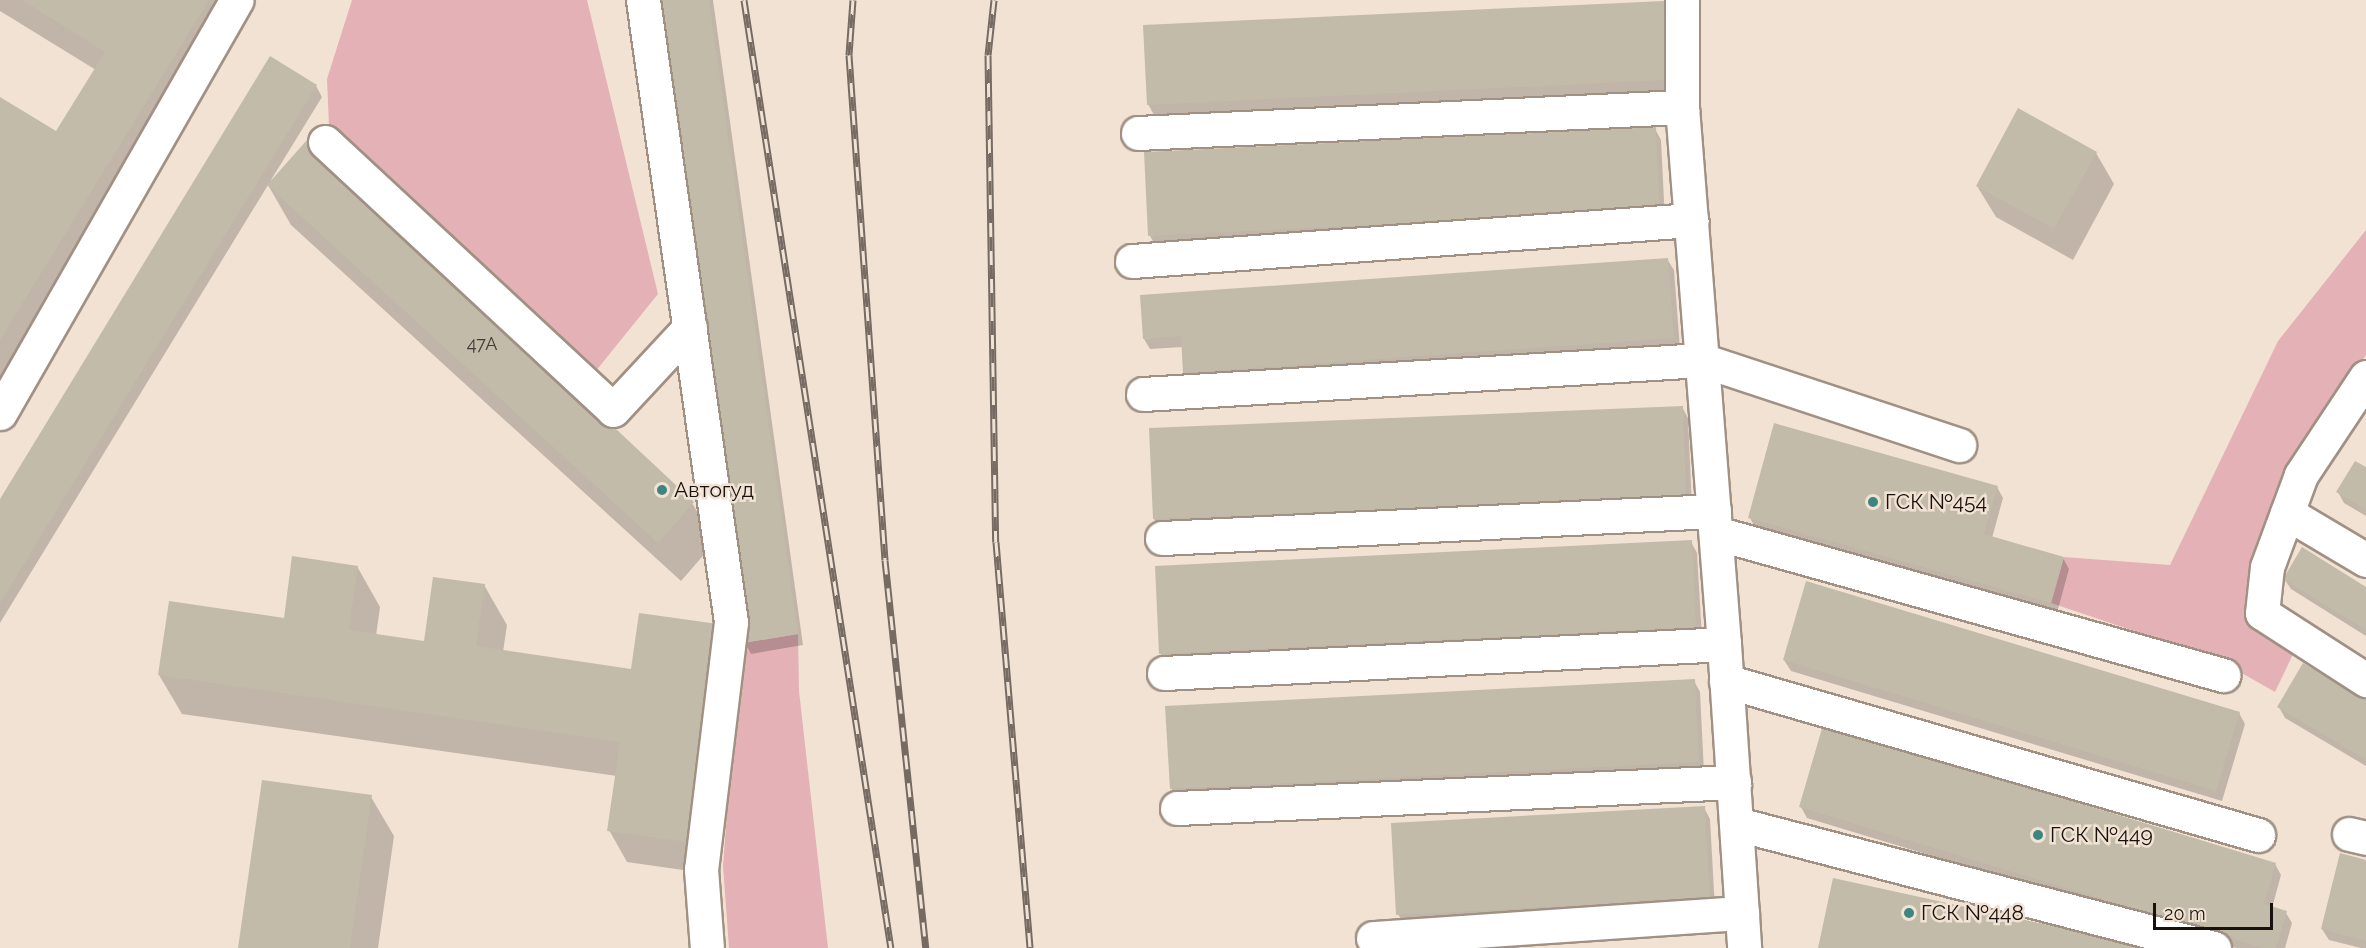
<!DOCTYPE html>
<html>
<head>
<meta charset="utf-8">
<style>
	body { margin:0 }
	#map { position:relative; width:2366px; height:948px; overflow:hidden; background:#f2e2d4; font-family:Raleway,sans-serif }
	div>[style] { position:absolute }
	.green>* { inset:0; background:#e4b2b6 }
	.shadow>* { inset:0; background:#0003 }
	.building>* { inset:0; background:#c2bba9 }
	.roads { filter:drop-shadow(2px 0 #a09184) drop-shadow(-2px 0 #a09184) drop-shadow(0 2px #a09184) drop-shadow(0 -2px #a09184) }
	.minor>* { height:33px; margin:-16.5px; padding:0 16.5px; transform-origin:16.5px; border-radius:16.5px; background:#fff }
	.rail>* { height:7px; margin-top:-3.5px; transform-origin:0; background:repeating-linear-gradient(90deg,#f2e2d4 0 14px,#766b63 0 28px); box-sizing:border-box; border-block:2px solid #766b63 }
	.dots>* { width:16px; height:16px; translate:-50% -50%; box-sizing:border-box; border:3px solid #f2e2d4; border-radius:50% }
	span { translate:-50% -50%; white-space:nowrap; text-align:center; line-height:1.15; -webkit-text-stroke:5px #f2e2d4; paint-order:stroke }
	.number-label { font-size:18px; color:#423c35 }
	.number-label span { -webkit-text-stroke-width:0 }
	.poi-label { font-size:21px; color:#18120e }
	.left { translate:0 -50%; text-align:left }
	.scale { position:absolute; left:2153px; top:903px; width:120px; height:27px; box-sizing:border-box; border:3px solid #18120e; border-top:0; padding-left:8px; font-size:18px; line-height:21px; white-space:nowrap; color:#18120e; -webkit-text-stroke:4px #f2e2d4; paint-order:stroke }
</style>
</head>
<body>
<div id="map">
	<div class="green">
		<i style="clip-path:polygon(352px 0,587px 0,658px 294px,595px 372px,329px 126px,327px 79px)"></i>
		<i style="clip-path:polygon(2366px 230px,2366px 355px,2345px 386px,2261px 567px,2295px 650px,2275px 692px,2217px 659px,2051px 603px,2064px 557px,2170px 565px,2278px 341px)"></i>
		<i style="clip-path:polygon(798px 634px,799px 691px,828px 948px,729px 948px,723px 866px,734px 720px,743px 643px)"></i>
	</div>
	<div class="shadow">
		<i style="clip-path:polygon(0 0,232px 0,0 415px,0 99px,56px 133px,96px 70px,0 11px)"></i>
		<i style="clip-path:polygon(654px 0,713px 0,803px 645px,751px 654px,745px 643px)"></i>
		<i style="clip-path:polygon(1663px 2px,1670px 13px,1673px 91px,1154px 115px,1148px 104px)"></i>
		<i style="clip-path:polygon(316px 86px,322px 97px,271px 180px,692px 503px,715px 542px,681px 581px,291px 225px,268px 185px,0 623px,0 502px)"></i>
		<i style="clip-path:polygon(1655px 129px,1661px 140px,1665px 221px,1156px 246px,1150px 236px)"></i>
		<i style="clip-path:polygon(2096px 153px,2114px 184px,2073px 260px,1996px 217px,1977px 186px)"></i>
		<i style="clip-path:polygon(1667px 259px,1674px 270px,1680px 349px,1191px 383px,1185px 372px,1183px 347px,1150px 349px,1144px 339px)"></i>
		<i style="clip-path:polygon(1682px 407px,1688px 418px,1692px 508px,1160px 529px,1154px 519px)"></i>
		<i style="clip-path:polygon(2366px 469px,2366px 516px,2344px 503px,2338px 492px)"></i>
		<i style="clip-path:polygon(1997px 487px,2003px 498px,1992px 538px,2063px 558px,2069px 569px,2057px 613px,1756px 529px,1750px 518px)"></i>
		<i style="clip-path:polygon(1691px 542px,1697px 553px,1702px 638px,1167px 664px,1160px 653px)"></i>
		<i style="clip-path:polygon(358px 568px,380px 607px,376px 636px,426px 643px,484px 585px,507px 625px,503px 652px,632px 670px,717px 626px,704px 873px,627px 862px,609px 830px,617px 776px,182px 714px,159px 675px,285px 620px)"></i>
		<i style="clip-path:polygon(2284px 579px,2366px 589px,2366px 636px,2291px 589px)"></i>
		<i style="clip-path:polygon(1784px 660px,2239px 713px,2245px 724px,2222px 801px,1791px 671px)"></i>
		<i style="clip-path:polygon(1694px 681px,1700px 692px,1704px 772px,1178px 799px,1171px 788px)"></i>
		<i style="clip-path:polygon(2366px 702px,2366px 766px,2285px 718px,2279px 707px)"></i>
		<i style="clip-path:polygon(371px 797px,394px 836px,378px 948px,240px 948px)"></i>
		<i style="clip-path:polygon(1801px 807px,2275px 864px,2281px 875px,2272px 908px,2286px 913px,2292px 923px,2285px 948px,2236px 948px,1807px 818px)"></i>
		<i style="clip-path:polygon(1704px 808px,1710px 819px,1715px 909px,1404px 925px,1398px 914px)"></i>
		<i style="clip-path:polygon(2366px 861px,2366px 948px,2361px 948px,2329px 940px,2322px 929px)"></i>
	</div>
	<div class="building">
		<i style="clip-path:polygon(22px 0,209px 0,0 340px,0 97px,56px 131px,105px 52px)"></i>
		<i style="clip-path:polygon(652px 0,709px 0,798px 634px,743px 643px)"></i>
		<i style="clip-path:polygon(1664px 1px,1668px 80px,1147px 105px,1143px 25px)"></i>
		<i style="clip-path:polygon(270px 56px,317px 85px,0 603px,0 499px)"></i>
		<i style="clip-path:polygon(2018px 108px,2097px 152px,2054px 229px,1976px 186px)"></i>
		<i style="clip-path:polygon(1656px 127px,1660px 211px,1148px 236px,1144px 152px)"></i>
		<i style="clip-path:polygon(307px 140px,694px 502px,658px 543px,267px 185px)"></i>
		<i style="clip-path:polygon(1668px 258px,1674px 338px,1183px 373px,1181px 336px,1143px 339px,1140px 295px)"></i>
		<i style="clip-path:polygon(1683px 406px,1686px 497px,1153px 519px,1149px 428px)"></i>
		<i style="clip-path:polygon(1774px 423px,1998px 486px,1984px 534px,2064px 557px,2051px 603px,1748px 518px)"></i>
		<i style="clip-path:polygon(2355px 461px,2366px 467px,2366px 510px,2336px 492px)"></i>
		<i style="clip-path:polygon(1692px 540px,1696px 627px,1159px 654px,1155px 566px)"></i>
		<i style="clip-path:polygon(2302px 547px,2366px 587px,2366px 630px,2283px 579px)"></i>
		<i style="clip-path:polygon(292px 556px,358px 566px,349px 630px,424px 641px,433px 577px,485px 584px,476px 646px,631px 669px,639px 613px,718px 624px,687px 842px,607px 831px,620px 742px,158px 675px,169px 601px,284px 618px)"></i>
		<i style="clip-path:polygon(1806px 581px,2240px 712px,2216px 791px,1783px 660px)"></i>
		<i style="clip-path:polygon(2303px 663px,2366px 700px,2366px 760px,2277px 707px)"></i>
		<i style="clip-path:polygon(1695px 679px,1699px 762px,1170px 789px,1165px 706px)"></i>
		<i style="clip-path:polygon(1823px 725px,2276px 863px,2264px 904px,2287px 911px,2276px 948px,2263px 948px,1799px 807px)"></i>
		<i style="clip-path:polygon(262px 780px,372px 795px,350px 948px,238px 948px)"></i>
		<i style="clip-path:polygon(1705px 806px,1710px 899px,1396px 915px,1391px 823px)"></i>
		<i style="clip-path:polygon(2340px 853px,2366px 860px,2366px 941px,2321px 929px)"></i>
		<i style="clip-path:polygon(1833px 878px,2148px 947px,2148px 948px,1818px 948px)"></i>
	</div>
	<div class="roads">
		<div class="minor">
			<i style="left:643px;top:0;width:628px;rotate:81.95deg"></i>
			<i style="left:731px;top:622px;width:249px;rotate:96.9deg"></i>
			<i style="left:701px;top:869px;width:79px;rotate:85.7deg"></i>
			<i style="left:1682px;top:0;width:107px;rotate:90deg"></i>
			<i style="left:1682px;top:107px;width:539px;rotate:85.53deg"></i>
			<i style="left:1724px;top:644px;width:305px;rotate:86.2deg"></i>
			<i style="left:1138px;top:133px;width:545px;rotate:-2.74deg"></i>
			<i style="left:325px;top:142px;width:393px;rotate:42.9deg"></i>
			<i style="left:613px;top:410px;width:113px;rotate:-47.1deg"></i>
			<i style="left:1132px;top:261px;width:561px;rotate:-4.19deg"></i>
			<i style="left:2366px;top:377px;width:118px;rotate:123.6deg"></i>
			<i style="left:2301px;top:475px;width:98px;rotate:110.3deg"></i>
			<i style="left:2267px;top:567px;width:46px;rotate:96.2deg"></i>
			<i style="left:2262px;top:613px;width:124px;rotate:32.8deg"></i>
			<i style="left:1143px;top:394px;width:560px;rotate:-3.48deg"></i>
			<i style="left:1702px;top:360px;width:271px;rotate:18.3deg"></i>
			<i style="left:0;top:413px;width:476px;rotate:-60.2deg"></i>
			<i style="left:2287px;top:513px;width:92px;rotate:30.7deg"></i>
			<i style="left:1716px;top:533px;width:527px;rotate:15.65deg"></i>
			<i style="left:1162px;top:538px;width:553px;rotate:-2.8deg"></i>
			<i style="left:1164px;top:673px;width:561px;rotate:-2.96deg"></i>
			<i style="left:1726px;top:681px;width:554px;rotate:16.14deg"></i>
			<i style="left:1177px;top:808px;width:558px;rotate:-2.67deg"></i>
			<i style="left:1737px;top:824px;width:493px;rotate:14.6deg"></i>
			<i style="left:2349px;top:834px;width:17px;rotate:13deg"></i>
			<i style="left:1373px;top:938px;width:370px;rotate:-3.9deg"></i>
		</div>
	</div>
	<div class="rail">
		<i style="left:744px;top:0;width:959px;rotate:81.19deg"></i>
		<i style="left:853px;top:0;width:55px;rotate:94.2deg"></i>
		<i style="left:849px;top:55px;width:506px;rotate:85.92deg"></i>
		<i style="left:885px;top:560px;width:390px;rotate:84deg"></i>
		<i style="left:994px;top:0;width:55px;rotate:96.2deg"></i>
		<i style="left:988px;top:55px;width:487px;rotate:89.1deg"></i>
		<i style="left:996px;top:542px;width:407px;rotate:85.2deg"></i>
	</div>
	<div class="dots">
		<i style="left:662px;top:490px;background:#3d8580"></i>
		<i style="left:1873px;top:502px;background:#3d8580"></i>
		<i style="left:2038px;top:835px;background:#3d8580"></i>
		<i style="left:1909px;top:913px;background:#3d8580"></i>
	</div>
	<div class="number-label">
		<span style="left:482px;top:344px">47А</span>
	</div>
	<div class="poi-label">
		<span class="left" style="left:674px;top:490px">Автогуд</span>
		<span class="left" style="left:1885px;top:502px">ГСК №454</span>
		<span class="left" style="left:2050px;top:835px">ГСК №449</span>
		<span class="left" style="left:1921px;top:913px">ГСК №448</span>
	</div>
	<div class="scale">20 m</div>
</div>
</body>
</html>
